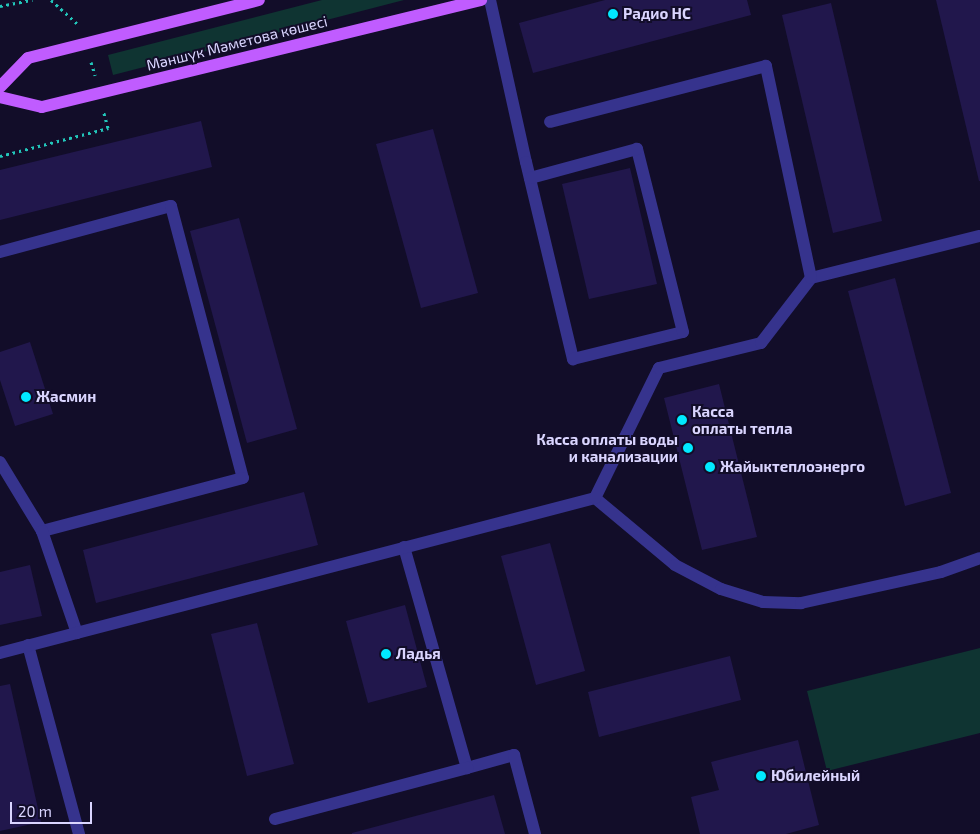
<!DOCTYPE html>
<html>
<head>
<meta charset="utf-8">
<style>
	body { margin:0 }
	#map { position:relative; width:980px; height:834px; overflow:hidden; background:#120d29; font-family:"Exo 2",sans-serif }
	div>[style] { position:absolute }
	.green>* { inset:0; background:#0f3432 }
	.building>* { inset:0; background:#21174c }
	.path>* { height:3px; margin-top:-1.5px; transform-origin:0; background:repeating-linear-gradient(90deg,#22c6ba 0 2.5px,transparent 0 6.5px) }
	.minor>* { height:12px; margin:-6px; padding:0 6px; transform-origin:6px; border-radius:6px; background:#36338d }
	.major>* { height:12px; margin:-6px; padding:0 6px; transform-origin:6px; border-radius:6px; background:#c05cff }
	.dots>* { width:14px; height:14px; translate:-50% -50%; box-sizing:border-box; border:2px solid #120d29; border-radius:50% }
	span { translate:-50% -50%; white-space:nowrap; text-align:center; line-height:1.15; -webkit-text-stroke:4px #120d29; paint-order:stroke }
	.poi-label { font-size:15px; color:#dad5ff; font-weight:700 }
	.left { translate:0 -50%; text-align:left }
	.right { translate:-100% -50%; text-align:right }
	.street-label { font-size:15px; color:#dad5ff }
	.scale { position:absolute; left:10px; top:802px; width:82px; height:22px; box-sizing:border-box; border:2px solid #dad5ff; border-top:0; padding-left:6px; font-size:15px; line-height:18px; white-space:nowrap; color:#dad5ff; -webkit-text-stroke:4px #120d29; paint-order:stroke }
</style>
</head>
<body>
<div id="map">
	<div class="green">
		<i style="clip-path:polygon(322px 0,404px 0,113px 75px,108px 55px)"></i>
		<i style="clip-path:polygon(980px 648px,980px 733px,827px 771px,807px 691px)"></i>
	</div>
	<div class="building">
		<i style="clip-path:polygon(605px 0,747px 0,751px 15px,533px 73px,519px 23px)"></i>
		<i style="clip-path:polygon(936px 0,980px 0,980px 181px,979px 181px)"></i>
		<i style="clip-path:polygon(831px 3px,882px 221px,833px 233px,782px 15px)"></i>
		<i style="clip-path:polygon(201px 121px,212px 167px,0 220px,0 170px)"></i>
		<i style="clip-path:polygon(433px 129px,478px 293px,421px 308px,376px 144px)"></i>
		<i style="clip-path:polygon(630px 168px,657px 284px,589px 299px,562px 184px)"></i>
		<i style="clip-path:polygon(239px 218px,297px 429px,247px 443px,190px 231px)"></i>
		<i style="clip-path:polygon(895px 278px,951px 493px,905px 506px,848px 291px)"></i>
		<i style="clip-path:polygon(30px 342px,53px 414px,15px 426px,0 380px,0 352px)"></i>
		<i style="clip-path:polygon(719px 384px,757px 537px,702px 550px,664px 398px)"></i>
		<i style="clip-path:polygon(304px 492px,318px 545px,96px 603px,83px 550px)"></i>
		<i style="clip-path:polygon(550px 543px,585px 671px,536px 685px,501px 556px)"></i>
		<i style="clip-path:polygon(30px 565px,42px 616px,0 625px,0 572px)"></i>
		<i style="clip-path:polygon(405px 605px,427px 687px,368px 703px,346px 621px)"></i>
		<i style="clip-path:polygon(257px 623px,294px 764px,247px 776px,211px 634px)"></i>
		<i style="clip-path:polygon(730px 656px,741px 700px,599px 737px,588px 692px)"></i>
		<i style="clip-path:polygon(10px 684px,41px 822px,0 831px,0 686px)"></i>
		<i style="clip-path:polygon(798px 740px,819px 825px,786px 834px,700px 834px,691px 797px,719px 790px,711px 762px)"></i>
		<i style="clip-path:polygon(494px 795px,505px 834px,352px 834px,352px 833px)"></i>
	</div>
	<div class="path">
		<i style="left:51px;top:0;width:36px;rotate:42deg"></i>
		<i style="left:0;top:6px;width:33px;rotate:-11deg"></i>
		<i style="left:91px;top:62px;width:14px;rotate:73deg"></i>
		<i style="left:0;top:156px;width:112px;rotate:-14.5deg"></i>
		<i style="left:108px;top:128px;width:16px;rotate:-105deg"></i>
	</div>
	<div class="minor">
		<i style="left:490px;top:0;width:166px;rotate:77.5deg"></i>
		<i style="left:526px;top:162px;width:203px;rotate:76.6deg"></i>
		<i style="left:573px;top:359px;width:113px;rotate:-13.8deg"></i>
		<i style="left:683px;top:332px;width:189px;rotate:-104.1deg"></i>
		<i style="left:637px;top:149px;width:111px;rotate:164.8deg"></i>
		<i style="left:0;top:252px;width:177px;rotate:-15.1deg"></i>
		<i style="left:171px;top:206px;width:281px;rotate:75.2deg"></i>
		<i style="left:243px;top:478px;width:208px;rotate:165.2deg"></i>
		<i style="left:811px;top:278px;width:174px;rotate:-14deg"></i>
		<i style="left:0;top:462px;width:81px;rotate:58.7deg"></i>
		<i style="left:42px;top:531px;width:108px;rotate:71.1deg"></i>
		<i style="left:595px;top:498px;width:104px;rotate:39.9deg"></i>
		<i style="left:675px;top:565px;width:52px;rotate:27.6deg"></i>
		<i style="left:721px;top:589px;width:44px;rotate:17.2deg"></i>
		<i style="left:763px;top:602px;width:38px;rotate:2deg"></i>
		<i style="left:801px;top:603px;width:143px;rotate:-12.5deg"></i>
		<i style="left:941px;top:572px;width:41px;rotate:-19.7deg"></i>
		<i style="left:404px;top:547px;width:230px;rotate:74.1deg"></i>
		<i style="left:467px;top:768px;width:49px;rotate:-15.5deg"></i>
		<i style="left:514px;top:755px;width:82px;rotate:75.1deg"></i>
		<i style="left:28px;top:645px;width:196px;rotate:74.9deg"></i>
		<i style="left:0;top:653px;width:615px;rotate:-14.6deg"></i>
		<i style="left:595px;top:498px;width:145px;rotate:-63.8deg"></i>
		<i style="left:659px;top:368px;width:105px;rotate:-13.8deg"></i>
		<i style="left:761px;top:343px;width:82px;rotate:-52.4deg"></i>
		<i style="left:811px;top:278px;width:217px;rotate:-102deg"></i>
		<i style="left:766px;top:66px;width:223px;rotate:165.5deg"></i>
		<i style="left:275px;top:819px;width:199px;rotate:-14.9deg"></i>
	</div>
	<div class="major">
		<i style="left:0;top:87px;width:40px;rotate:-46deg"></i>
		<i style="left:28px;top:58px;width:238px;rotate:-14.1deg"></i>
		<i style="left:0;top:97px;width:43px;rotate:13.4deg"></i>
		<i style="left:42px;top:107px;width:452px;rotate:-13.7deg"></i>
	</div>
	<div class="dots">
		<i style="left:613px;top:14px;background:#01e9ff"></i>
		<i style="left:26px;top:397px;background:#01e9ff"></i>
		<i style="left:682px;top:420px;background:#01e9ff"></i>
		<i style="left:688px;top:448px;background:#01e9ff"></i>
		<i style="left:710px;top:467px;background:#01e9ff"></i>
		<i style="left:386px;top:654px;background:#01e9ff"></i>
		<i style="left:761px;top:776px;background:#01e9ff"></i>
	</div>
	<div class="poi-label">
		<span class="left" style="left:623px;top:14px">Радио НС</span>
		<span class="left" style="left:36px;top:397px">Жасмин</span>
		<span class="left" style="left:692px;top:420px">Касса<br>оплаты тепла</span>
		<span class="right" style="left:678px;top:448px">Касса оплаты воды<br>и канализации</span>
		<span class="left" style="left:720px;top:467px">Жайыктеплоэнерго</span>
		<span class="left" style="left:396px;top:654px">Ладья</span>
		<span class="left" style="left:771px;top:776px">Юбилейный</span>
	</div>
	<div class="street-label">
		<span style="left:237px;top:43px;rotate:-14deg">Мәншүк Мәметова көшесі</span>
	</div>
	<div class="scale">20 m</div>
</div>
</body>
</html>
